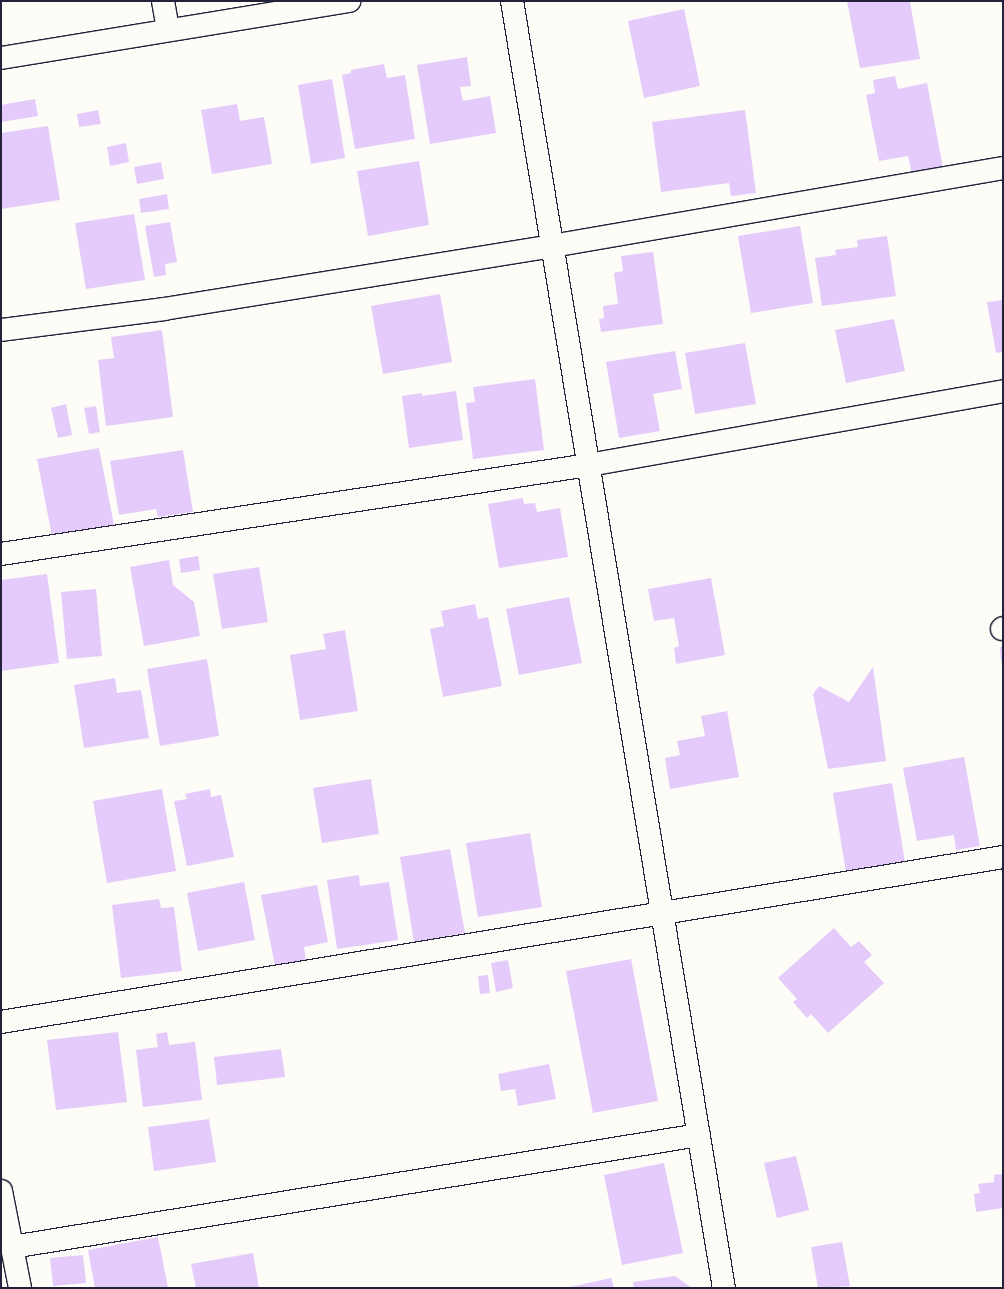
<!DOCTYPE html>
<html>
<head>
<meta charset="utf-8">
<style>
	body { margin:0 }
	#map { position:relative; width:1004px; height:1289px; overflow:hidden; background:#fdfcf7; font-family:Dekko,sans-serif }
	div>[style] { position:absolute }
	.building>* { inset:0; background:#e4cbfb }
	.roads { filter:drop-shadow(1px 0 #22223b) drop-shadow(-1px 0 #22223b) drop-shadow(0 1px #22223b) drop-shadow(0 -1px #22223b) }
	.minor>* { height:22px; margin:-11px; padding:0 11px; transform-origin:11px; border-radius:11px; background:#fdfcf7 }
	.tertiary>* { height:22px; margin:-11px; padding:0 11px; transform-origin:11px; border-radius:11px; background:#fdfcf7 }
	span { translate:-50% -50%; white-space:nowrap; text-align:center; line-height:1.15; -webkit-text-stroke:3px #fdfcf7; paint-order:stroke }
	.frame { position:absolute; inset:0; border:2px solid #22223b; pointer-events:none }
</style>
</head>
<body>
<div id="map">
	<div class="building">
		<i style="clip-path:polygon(847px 1px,910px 2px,920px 59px,860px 68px)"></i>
		<i style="clip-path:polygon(684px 9px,700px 86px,644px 98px,628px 21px)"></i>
		<i style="clip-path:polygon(467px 57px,471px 86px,460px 87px,463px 101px,490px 96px,496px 133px,430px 144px,417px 65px)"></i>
		<i style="clip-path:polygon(384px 64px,387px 78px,405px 75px,415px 139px,355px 149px,342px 75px,351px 73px,351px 70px)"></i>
		<i style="clip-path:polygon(895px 76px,898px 89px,927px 83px,943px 168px,912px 174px,908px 156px,879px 161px,866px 95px,875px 93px,873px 80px)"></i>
		<i style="clip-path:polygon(332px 79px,345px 158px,311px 164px,298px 85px)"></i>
		<i style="clip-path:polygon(35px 99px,38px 116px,1px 122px,1px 105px)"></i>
		<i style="clip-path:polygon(237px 104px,240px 121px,264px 117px,272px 164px,212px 174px,201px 110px)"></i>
		<i style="clip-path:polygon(98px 110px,101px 124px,79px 127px,77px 114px)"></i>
		<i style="clip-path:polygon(745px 110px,756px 193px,731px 196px,729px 183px,661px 192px,652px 122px)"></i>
		<i style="clip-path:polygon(48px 126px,60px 200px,1px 209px,1px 133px)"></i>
		<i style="clip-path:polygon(126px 143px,129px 162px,110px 166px,107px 147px)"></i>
		<i style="clip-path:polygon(419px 161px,429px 225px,368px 236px,357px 171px)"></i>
		<i style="clip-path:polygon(161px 162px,164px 179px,137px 184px,134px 167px)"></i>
		<i style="clip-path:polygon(167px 194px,169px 209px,141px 213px,139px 199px)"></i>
		<i style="clip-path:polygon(134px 214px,145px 280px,86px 289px,75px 223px)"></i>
		<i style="clip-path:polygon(170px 222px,177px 262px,165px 264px,166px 275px,154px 277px,145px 226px)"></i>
		<i style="clip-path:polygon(800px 226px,813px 303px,751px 313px,738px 236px)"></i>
		<i style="clip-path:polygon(887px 236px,896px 296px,822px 306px,815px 258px,836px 255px,835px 250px,858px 247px,857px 240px)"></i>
		<i style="clip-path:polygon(653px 252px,663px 324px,601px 332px,599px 319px,604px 318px,603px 306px,618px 304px,614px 273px,623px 271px,621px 256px)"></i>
		<i style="clip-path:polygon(440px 294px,452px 362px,383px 374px,371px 306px)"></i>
		<i style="clip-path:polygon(1003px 300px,1003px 352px,996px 353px,987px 302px)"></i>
		<i style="clip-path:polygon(894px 319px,905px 371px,846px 383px,835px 330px)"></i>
		<i style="clip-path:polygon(162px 330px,173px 417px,106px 426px,98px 360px,114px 358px,111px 337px)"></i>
		<i style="clip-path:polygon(745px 343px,756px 404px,695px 414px,685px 353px)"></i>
		<i style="clip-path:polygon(675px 351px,682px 389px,653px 394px,660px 431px,619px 438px,606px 362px)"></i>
		<i style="clip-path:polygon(535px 379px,544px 450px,473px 459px,466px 403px,475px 402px,473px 387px)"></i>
		<i style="clip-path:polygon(456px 391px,463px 440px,409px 448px,402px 396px,422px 393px,422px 396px)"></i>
		<i style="clip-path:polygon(66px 404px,72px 435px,58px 438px,51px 408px)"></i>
		<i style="clip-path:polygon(96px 406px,100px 432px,89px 434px,84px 408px)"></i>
		<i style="clip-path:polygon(99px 448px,114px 525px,52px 536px,37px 459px)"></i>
		<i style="clip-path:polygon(183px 450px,193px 512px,158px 517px,156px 509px,119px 515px,110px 461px)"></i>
		<i style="clip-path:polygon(523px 498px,524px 504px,535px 503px,537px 512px,560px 508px,568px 557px,499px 568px,488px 504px)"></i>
		<i style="clip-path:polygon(198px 556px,200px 570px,181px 573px,179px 559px)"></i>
		<i style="clip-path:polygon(169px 560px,173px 585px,194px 602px,200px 636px,144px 646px,130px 567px)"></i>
		<i style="clip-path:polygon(259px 567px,268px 622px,222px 629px,213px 574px)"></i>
		<i style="clip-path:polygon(47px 574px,59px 663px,1px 671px,1px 580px)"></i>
		<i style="clip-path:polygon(711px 578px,725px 655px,676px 664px,674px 648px,679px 646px,674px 618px,654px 621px,648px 589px)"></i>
		<i style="clip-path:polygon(96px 589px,102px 656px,67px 659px,61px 592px)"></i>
		<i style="clip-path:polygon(569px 597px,582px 663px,519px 675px,506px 609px)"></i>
		<i style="clip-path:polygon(475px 604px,478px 619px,488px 617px,502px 686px,443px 697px,430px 629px,444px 626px,441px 611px)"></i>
		<i style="clip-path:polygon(345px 630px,358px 711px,300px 720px,290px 655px,326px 649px,323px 634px)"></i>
		<i style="clip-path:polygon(1000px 647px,1003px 647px,1003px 661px,1001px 661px)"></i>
		<i style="clip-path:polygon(207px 659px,219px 736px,160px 746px,147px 669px)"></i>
		<i style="clip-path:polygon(873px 667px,886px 761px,828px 769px,813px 694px,819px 686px,849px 702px)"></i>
		<i style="clip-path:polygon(115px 678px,117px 693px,141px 690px,149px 738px,84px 748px,74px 685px)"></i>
		<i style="clip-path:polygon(727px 711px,739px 777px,670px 789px,665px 758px,680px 755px,677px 741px,705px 736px,701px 716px)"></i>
		<i style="clip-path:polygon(964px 757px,980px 846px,956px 850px,954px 835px,917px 841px,903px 768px)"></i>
		<i style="clip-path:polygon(371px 779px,379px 834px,322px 843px,313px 788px)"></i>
		<i style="clip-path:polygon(892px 783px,905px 862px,846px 872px,833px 793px)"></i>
		<i style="clip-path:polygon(162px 789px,176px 871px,107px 883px,93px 801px)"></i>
		<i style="clip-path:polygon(210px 789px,211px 797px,221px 795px,234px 857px,187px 866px,174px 801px,187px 799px,185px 794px)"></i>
		<i style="clip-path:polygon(530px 833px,542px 907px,478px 917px,466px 843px)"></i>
		<i style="clip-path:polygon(450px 849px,465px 933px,414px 942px,400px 857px)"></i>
		<i style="clip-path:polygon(359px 875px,360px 886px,389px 882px,398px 940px,337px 949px,327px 880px)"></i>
		<i style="clip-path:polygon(244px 882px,255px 940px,198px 951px,187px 893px)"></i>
		<i style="clip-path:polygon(317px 885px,328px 942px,304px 947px,306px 960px,275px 966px,261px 895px)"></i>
		<i style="clip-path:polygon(159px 899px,161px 908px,174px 907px,182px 971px,121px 978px,112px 905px)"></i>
		<i style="clip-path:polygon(834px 928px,851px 947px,859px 941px,872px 955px,864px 962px,884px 983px,828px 1033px,811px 1014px,807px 1018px,793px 1002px,797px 999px,778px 978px)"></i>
		<i style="clip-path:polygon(631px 959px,658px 1101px,593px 1113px,566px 971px)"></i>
		<i style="clip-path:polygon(508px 960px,513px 988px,496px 992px,491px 963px)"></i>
		<i style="clip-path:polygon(488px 975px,490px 993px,480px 994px,478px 976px)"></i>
		<i style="clip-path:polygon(118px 1032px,127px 1102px,56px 1110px,47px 1040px)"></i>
		<i style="clip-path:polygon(167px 1032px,169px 1045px,195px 1042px,202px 1100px,143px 1107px,136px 1050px,158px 1047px,156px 1034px)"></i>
		<i style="clip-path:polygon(281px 1049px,285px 1077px,217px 1085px,214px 1057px)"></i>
		<i style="clip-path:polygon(549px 1064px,556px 1099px,518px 1106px,515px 1089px,501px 1091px,498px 1074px)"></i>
		<i style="clip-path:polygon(209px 1119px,216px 1162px,154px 1171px,148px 1127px)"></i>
		<i style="clip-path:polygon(796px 1156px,809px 1210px,777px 1218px,764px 1163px)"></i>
		<i style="clip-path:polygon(664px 1163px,683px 1253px,622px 1265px,604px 1175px)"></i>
		<i style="clip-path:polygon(1003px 1174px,1003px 1208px,976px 1212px,974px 1194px,980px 1193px,978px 1184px,994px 1182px,994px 1175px)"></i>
		<i style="clip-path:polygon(158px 1237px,168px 1288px,95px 1288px,88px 1250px)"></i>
		<i style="clip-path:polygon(842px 1242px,850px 1286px,818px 1288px,811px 1247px)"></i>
		<i style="clip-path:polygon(253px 1253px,259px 1288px,196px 1288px,191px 1264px)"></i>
		<i style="clip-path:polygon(83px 1255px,86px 1283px,53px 1286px,50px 1258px)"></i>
		<i style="clip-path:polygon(675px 1276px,692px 1288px,634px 1288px,633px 1282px)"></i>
		<i style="clip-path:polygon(611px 1278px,614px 1288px,570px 1288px,570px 1287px)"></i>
	</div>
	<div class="roads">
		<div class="minor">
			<i style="left:163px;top:1px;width:29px;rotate:80deg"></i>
			<i style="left:512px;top:1px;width:1304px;rotate:80.65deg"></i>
			<i style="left:1px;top:330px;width:164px;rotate:-7.3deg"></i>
			<i style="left:164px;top:309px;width:393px;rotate:-9.2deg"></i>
			<i style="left:552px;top:246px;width:458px;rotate:-9.8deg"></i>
			<i style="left:1px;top:554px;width:595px;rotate:-8.61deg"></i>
			<i style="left:589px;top:465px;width:421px;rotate:-10.1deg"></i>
			<i style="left:1002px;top:629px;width:1px;rotate:-45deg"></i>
			<i style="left:1px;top:1022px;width:1015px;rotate:-9.35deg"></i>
			<i style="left:1px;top:1191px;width:99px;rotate:78.9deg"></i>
			<i style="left:12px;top:1247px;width:696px;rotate:-9.26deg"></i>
		</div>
		<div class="tertiary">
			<i style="left:1px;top:58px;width:353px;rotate:-9.3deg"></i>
		</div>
	</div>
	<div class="frame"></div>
</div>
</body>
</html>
